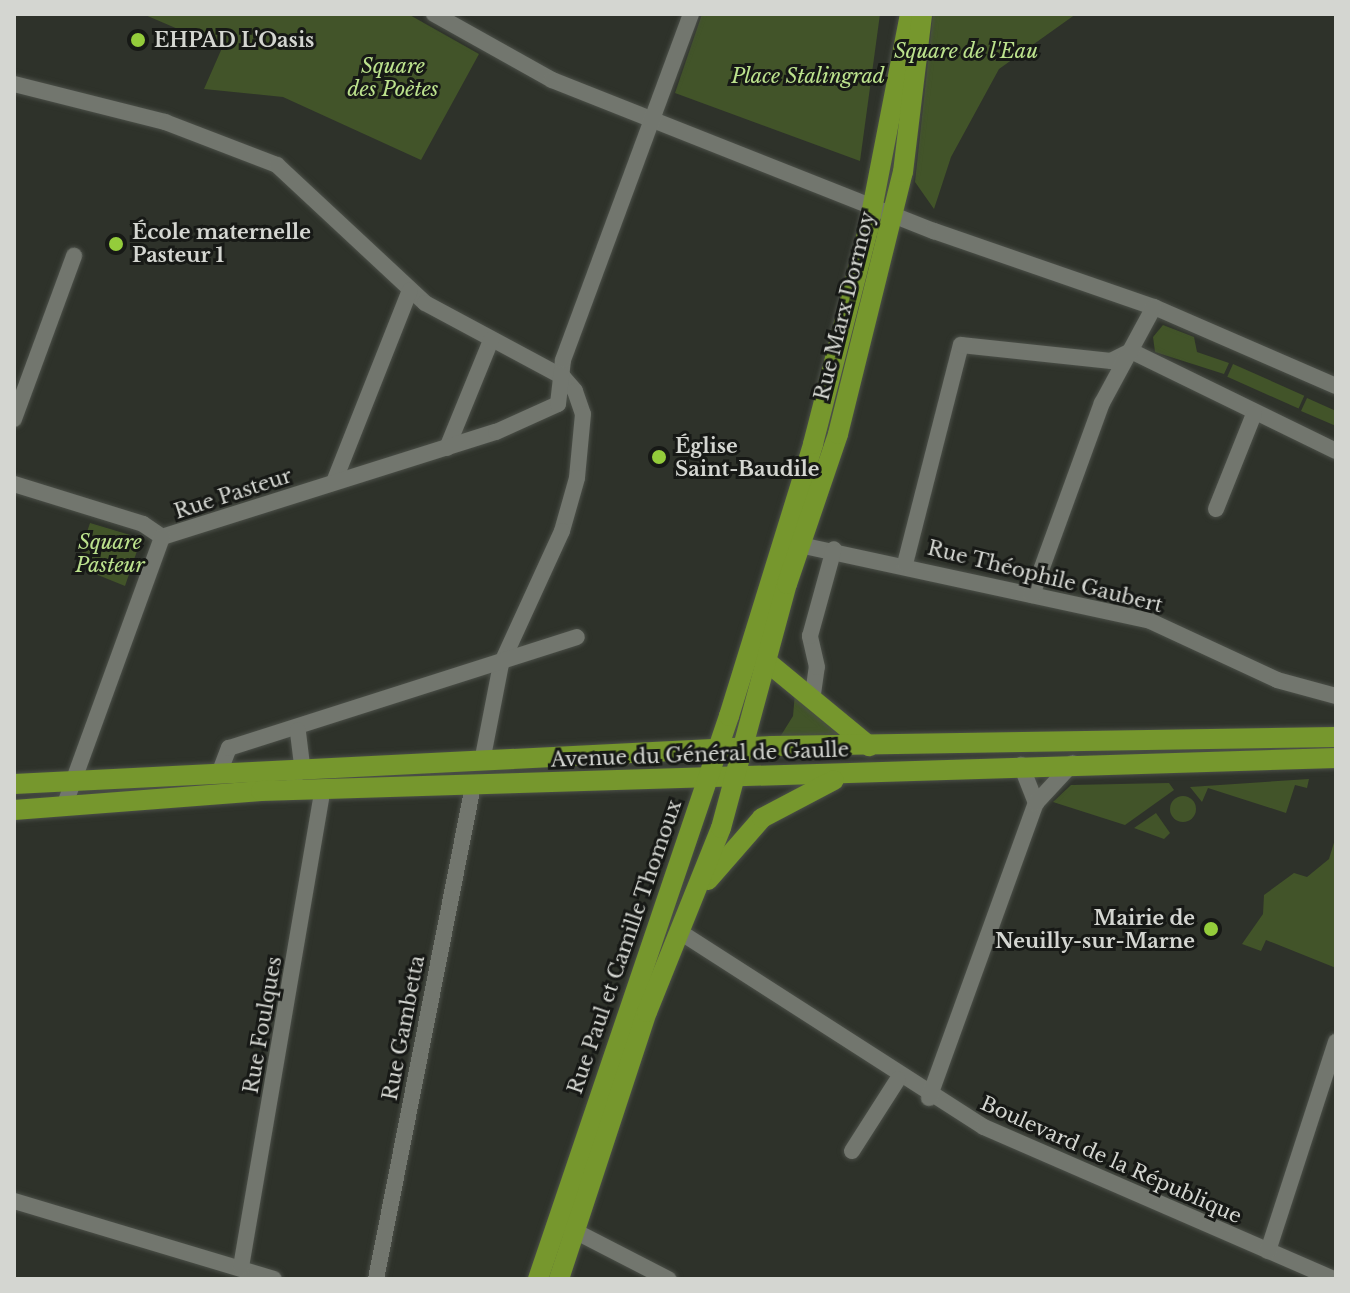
<!DOCTYPE html>
<html>
<head>
<meta charset="utf-8">
<style>
  body { margin:0 }
  #map { position:relative; width:1350px; height:1293px; overflow:hidden; background:#2e322a; font-family:"Libre Baskerville",serif }
  div>[style] { position:absolute }
  .green>* { inset:0; background:#425429; transform-origin:0 0 }
  .round { border-radius:50% }
  .roads { filter:drop-shadow(0 0 2px #4b4f48) drop-shadow(0 0 2px #4b4f48) }
  .minor>* { height:16px; margin:-8px; padding:0 8px; transform-origin:8px; border-radius:8px; background:#72766e }
  .major>* { height:20px; margin:-10px; padding:0 10px; transform-origin:10px; border-radius:10px; background:#76972d }
  .dots>* { width:22px; height:22px; translate:-50% -50%; box-sizing:border-box; border:4px solid #171916; border-radius:50% }
  span { translate:-50% -50%; white-space:nowrap; text-align:center; line-height:1.15; -webkit-text-stroke:6px #171916; paint-order:stroke }
  .poi-label { font-size:20px; color:#d4d6d1; font-weight:700 }
  .left { translate:0 -50%; text-align:left }
  .right { translate:-100% -50%; text-align:right }
  .park-label { font-size:20px; color:#bce28d; font-style:italic }
  .street-label { font-size:20px; color:#d4d6d1 }
  .frame { position:absolute; inset:0; border:16px solid #d4d6d1; pointer-events:none }
</style>
</head>
<body>
<div id="map">
  <div class="green">
    <i style="clip-path:polygon(143px 14px,408px 14px,479px 54px,421px 160px,283px 97px,204px 89px,222px 48px)"></i>
    <i style="clip-path:polygon(702px 14px,880px 14px,860px 161px,675px 93px)"></i>
    <i style="clip-path:polygon(933px 14px,1076px 14px,999px 69px,951px 157px,934px 209px,915px 182px)"></i>
    <i style="clip-path:polygon(1163px 325px,1194px 337px,1197px 352px,1229px 363px,1224px 374px,1155px 352px,1153px 337px)"></i>
    <i style="left:1233px;top:364px;width:78px;height:14px;rotate:24deg"></i>
    <i style="clip-path:polygon(1307px 398px,1336px 411px,1336px 426px,1301px 411px)"></i>
    <i style="clip-path:polygon(90px 523px,130px 535px,138px 548px,125px 586px,93px 573px,81px 550px)"></i>
    <i style="clip-path:polygon(795px 693px,841px 735px,840px 736px,780px 737px,793px 716px)"></i>
    <i style="clip-path:polygon(1309px 779px,1307px 788px,1295px 785px,1286px 813px,1208px 788px,1202px 802px,1190px 787px)"></i>
    <i style="clip-path:polygon(1169px 783px,1174px 790px,1125px 825px,1053px 802px,1071px 785px)"></i>
    <i class="round" style="left:1170px;top:796px;width:26px;height:26px"></i>
    <i style="clip-path:polygon(1156px 813px,1170px 833px,1164px 839px,1134px 828px)"></i>
    <i style="clip-path:polygon(1336px 836px,1336px 968px,1266px 940px,1261px 951px,1242px 944px,1263px 914px,1264px 895px,1294px 873px,1307px 877px,1329px 859px)"></i>
  </div>
  <div class="roads">
    <div class="minor">
      <i style="left:434px;top:14px;width:135px;rotate:29.2deg"></i>
      <i style="left:552px;top:80px;width:411px;rotate:21.6deg"></i>
      <i style="left:934px;top:231px;width:233px;rotate:19.1deg"></i>
      <i style="left:1154px;top:307px;width:198px;rotate:23.5deg"></i>
      <i style="left:14px;top:84px;width:156px;rotate:14.1deg"></i>
      <i style="left:165px;top:122px;width:120px;rotate:21deg"></i>
      <i style="left:277px;top:165px;width:202px;rotate:43deg"></i>
      <i style="left:425px;top:303px;width:157px;rotate:28.2deg"></i>
      <i style="left:563px;top:377px;width:18px;rotate:49deg"></i>
      <i style="left:575px;top:391px;width:24px;rotate:71deg"></i>
      <i style="left:583px;top:414px;width:64px;rotate:95.4deg"></i>
      <i style="left:577px;top:478px;width:55px;rotate:105.8deg"></i>
      <i style="left:562px;top:531px;width:146px;rotate:114.6deg"></i>
      <i style="left:501px;top:664px;width:95px;rotate:101deg"></i>
      <i style="left:1131px;top:351px;width:228px;rotate:26deg"></i>
      <i style="left:14px;top:419px;width:174px;rotate:-69.8deg"></i>
      <i style="left:447px;top:448px;width:117px;rotate:-67.8deg"></i>
      <i style="left:334px;top:482px;width:206px;rotate:-68.4deg"></i>
      <i style="left:14px;top:484px;width:135px;rotate:17.2deg"></i>
      <i style="left:143px;top:524px;width:23px;rotate:34deg"></i>
      <i style="left:1216px;top:509px;width:102px;rotate:-68.2deg"></i>
      <i style="left:162px;top:537px;width:350px;rotate:-17.5deg"></i>
      <i style="left:496px;top:432px;width:68px;rotate:-24.3deg"></i>
      <i style="left:558px;top:404px;width:44px;rotate:-83.5deg"></i>
      <i style="left:563px;top:360px;width:369px;rotate:-69.7deg"></i>
      <i style="left:791px;top:543px;width:365px;rotate:12.2deg"></i>
      <i style="left:1148px;top:620px;width:142px;rotate:24.9deg"></i>
      <i style="left:1277px;top:680px;width:61px;rotate:15.2deg"></i>
      <i style="left:905px;top:564px;width:226px;rotate:-75.7deg"></i>
      <i style="left:961px;top:345px;width:151px;rotate:6.1deg"></i>
      <i style="left:1111px;top:361px;width:22px;rotate:-27deg"></i>
      <i style="left:1032px;top:595px;width:204px;rotate:-70deg"></i>
      <i style="left:1102px;top:403px;width:109px;rotate:-61.6deg"></i>
      <i style="left:812px;top:701px;width:34px;rotate:-82deg"></i>
      <i style="left:817px;top:667px;width:32px;rotate:-103deg"></i>
      <i style="left:810px;top:636px;width:90px;rotate:-74.6deg"></i>
      <i style="left:1021px;top:765px;width:41px;rotate:68.5deg"></i>
      <i style="left:220px;top:771px;width:25px;rotate:-69deg"></i>
      <i style="left:229px;top:748px;width:365px;rotate:-17.7deg"></i>
      <i style="left:294px;top:778px;width:15px;rotate:-58deg"></i>
      <i style="left:302px;top:765px;width:35px;rotate:-97deg"></i>
      <i style="left:65px;top:804px;width:284px;rotate:-70deg"></i>
      <i style="left:680px;top:932px;width:361px;rotate:32.7deg"></i>
      <i style="left:984px;top:1127px;width:381px;rotate:23.5deg"></i>
      <i style="left:929px;top:1098px;width:314px;rotate:-70.1deg"></i>
      <i style="left:1036px;top:803px;width:54px;rotate:-47.2deg"></i>
      <i style="left:852px;top:1151px;width:85px;rotate:-57.4deg"></i>
      <i style="left:14px;top:1201px;width:271px;rotate:16.7deg"></i>
      <i style="left:567px;top:1227px;width:114px;rotate:27.2deg"></i>
      <i style="left:1268px;top:1251px;width:220px;rotate:-72deg"></i>
      <i style="left:241px;top:1267px;width:485px;rotate:-80.3deg"></i>
      <i style="left:376px;top:1279px;width:502px;rotate:-78.87deg"></i>
    </div>
    <div class="major">
      <i style="left:766px;top:661px;width:134px;rotate:39.5deg"></i>
      <i style="left:14px;top:784px;width:759px;rotate:-2.87deg"></i>
      <i style="left:772px;top:746px;width:564px;rotate:-0.91deg"></i>
      <i style="left:14px;top:810px;width:248px;rotate:-4.4deg"></i>
      <i style="left:261px;top:791px;width:1076px;rotate:-1.76deg"></i>
      <i style="left:708px;top:880px;width:82px;rotate:-48.9deg"></i>
      <i style="left:762px;top:818px;width:81px;rotate:-27.8deg"></i>
      <i style="left:538px;top:1279px;width:595px;rotate:-71.26deg"></i>
      <i style="left:729px;top:716px;width:285px;rotate:-72.8deg"></i>
      <i style="left:813px;top:444px;width:221px;rotate:-75.6deg"></i>
      <i style="left:868px;top:230px;width:220px;rotate:-79deg"></i>
      <i style="left:559px;top:1279px;width:281px;rotate:-71.8deg"></i>
      <i style="left:647px;top:1012px;width:198px;rotate:-68.1deg"></i>
      <i style="left:721px;top:828px;width:253px;rotate:-74.9deg"></i>
      <i style="left:787px;top:584px;width:158px;rotate:-71.2deg"></i>
      <i style="left:838px;top:434px;width:270px;rotate:-76.1deg"></i>
      <i style="left:903px;top:172px;width:159px;rotate:-83.1deg"></i>
    </div>
  </div>
  <div class="dots">
    <i style="left:138px;top:40px;background:#94cc3b"></i>
    <i style="left:116px;top:244px;background:#94cc3b"></i>
    <i style="left:659px;top:457px;background:#94cc3b"></i>
    <i style="left:1211px;top:929px;background:#94cc3b"></i>
  </div>
  <div class="poi-label">
    <span class="left" style="left:154px;top:40px">EHPAD L'Oasis</span>
    <span class="left" style="left:132px;top:244px">École maternelle<br>Pasteur 1</span>
    <span class="left" style="left:675px;top:458px">Église<br>Saint-Baudile</span>
    <span class="right" style="left:1195px;top:930px">Mairie de<br>Neuilly-sur-Marne</span>
  </div>
  <div class="park-label">
    <span style="left:966px;top:51px">Square de l'Eau</span>
    <span style="left:393px;top:78px">Square<br>des Poètes</span>
    <span style="left:808px;top:76px">Place Stalingrad</span>
    <span style="left:110px;top:554px">Square<br>Pasteur</span>
  </div>
  <div class="street-label">
    <span style="left:845px;top:306px;rotate:-76deg">Rue Marx Dormoy</span>
    <span style="left:233px;top:494px;rotate:-18deg">Rue Pasteur</span>
    <span style="left:1045px;top:577px;rotate:14deg">Rue Théophile Gaubert</span>
    <span style="left:700px;top:755px;rotate:-2deg">Avenue du Général de Gaulle</span>
    <span style="left:625px;top:947px;rotate:-71deg">Rue Paul et Camille Thomoux</span>
    <span style="left:263px;top:1025px;rotate:-80deg">Rue Foulques</span>
    <span style="left:404px;top:1028px;rotate:-79deg">Rue Gambetta</span>
    <span style="left:1111px;top:1160px;rotate:24deg">Boulevard de la République</span>
  </div>
  <div class="frame"></div>
</div>
</body>
</html>
